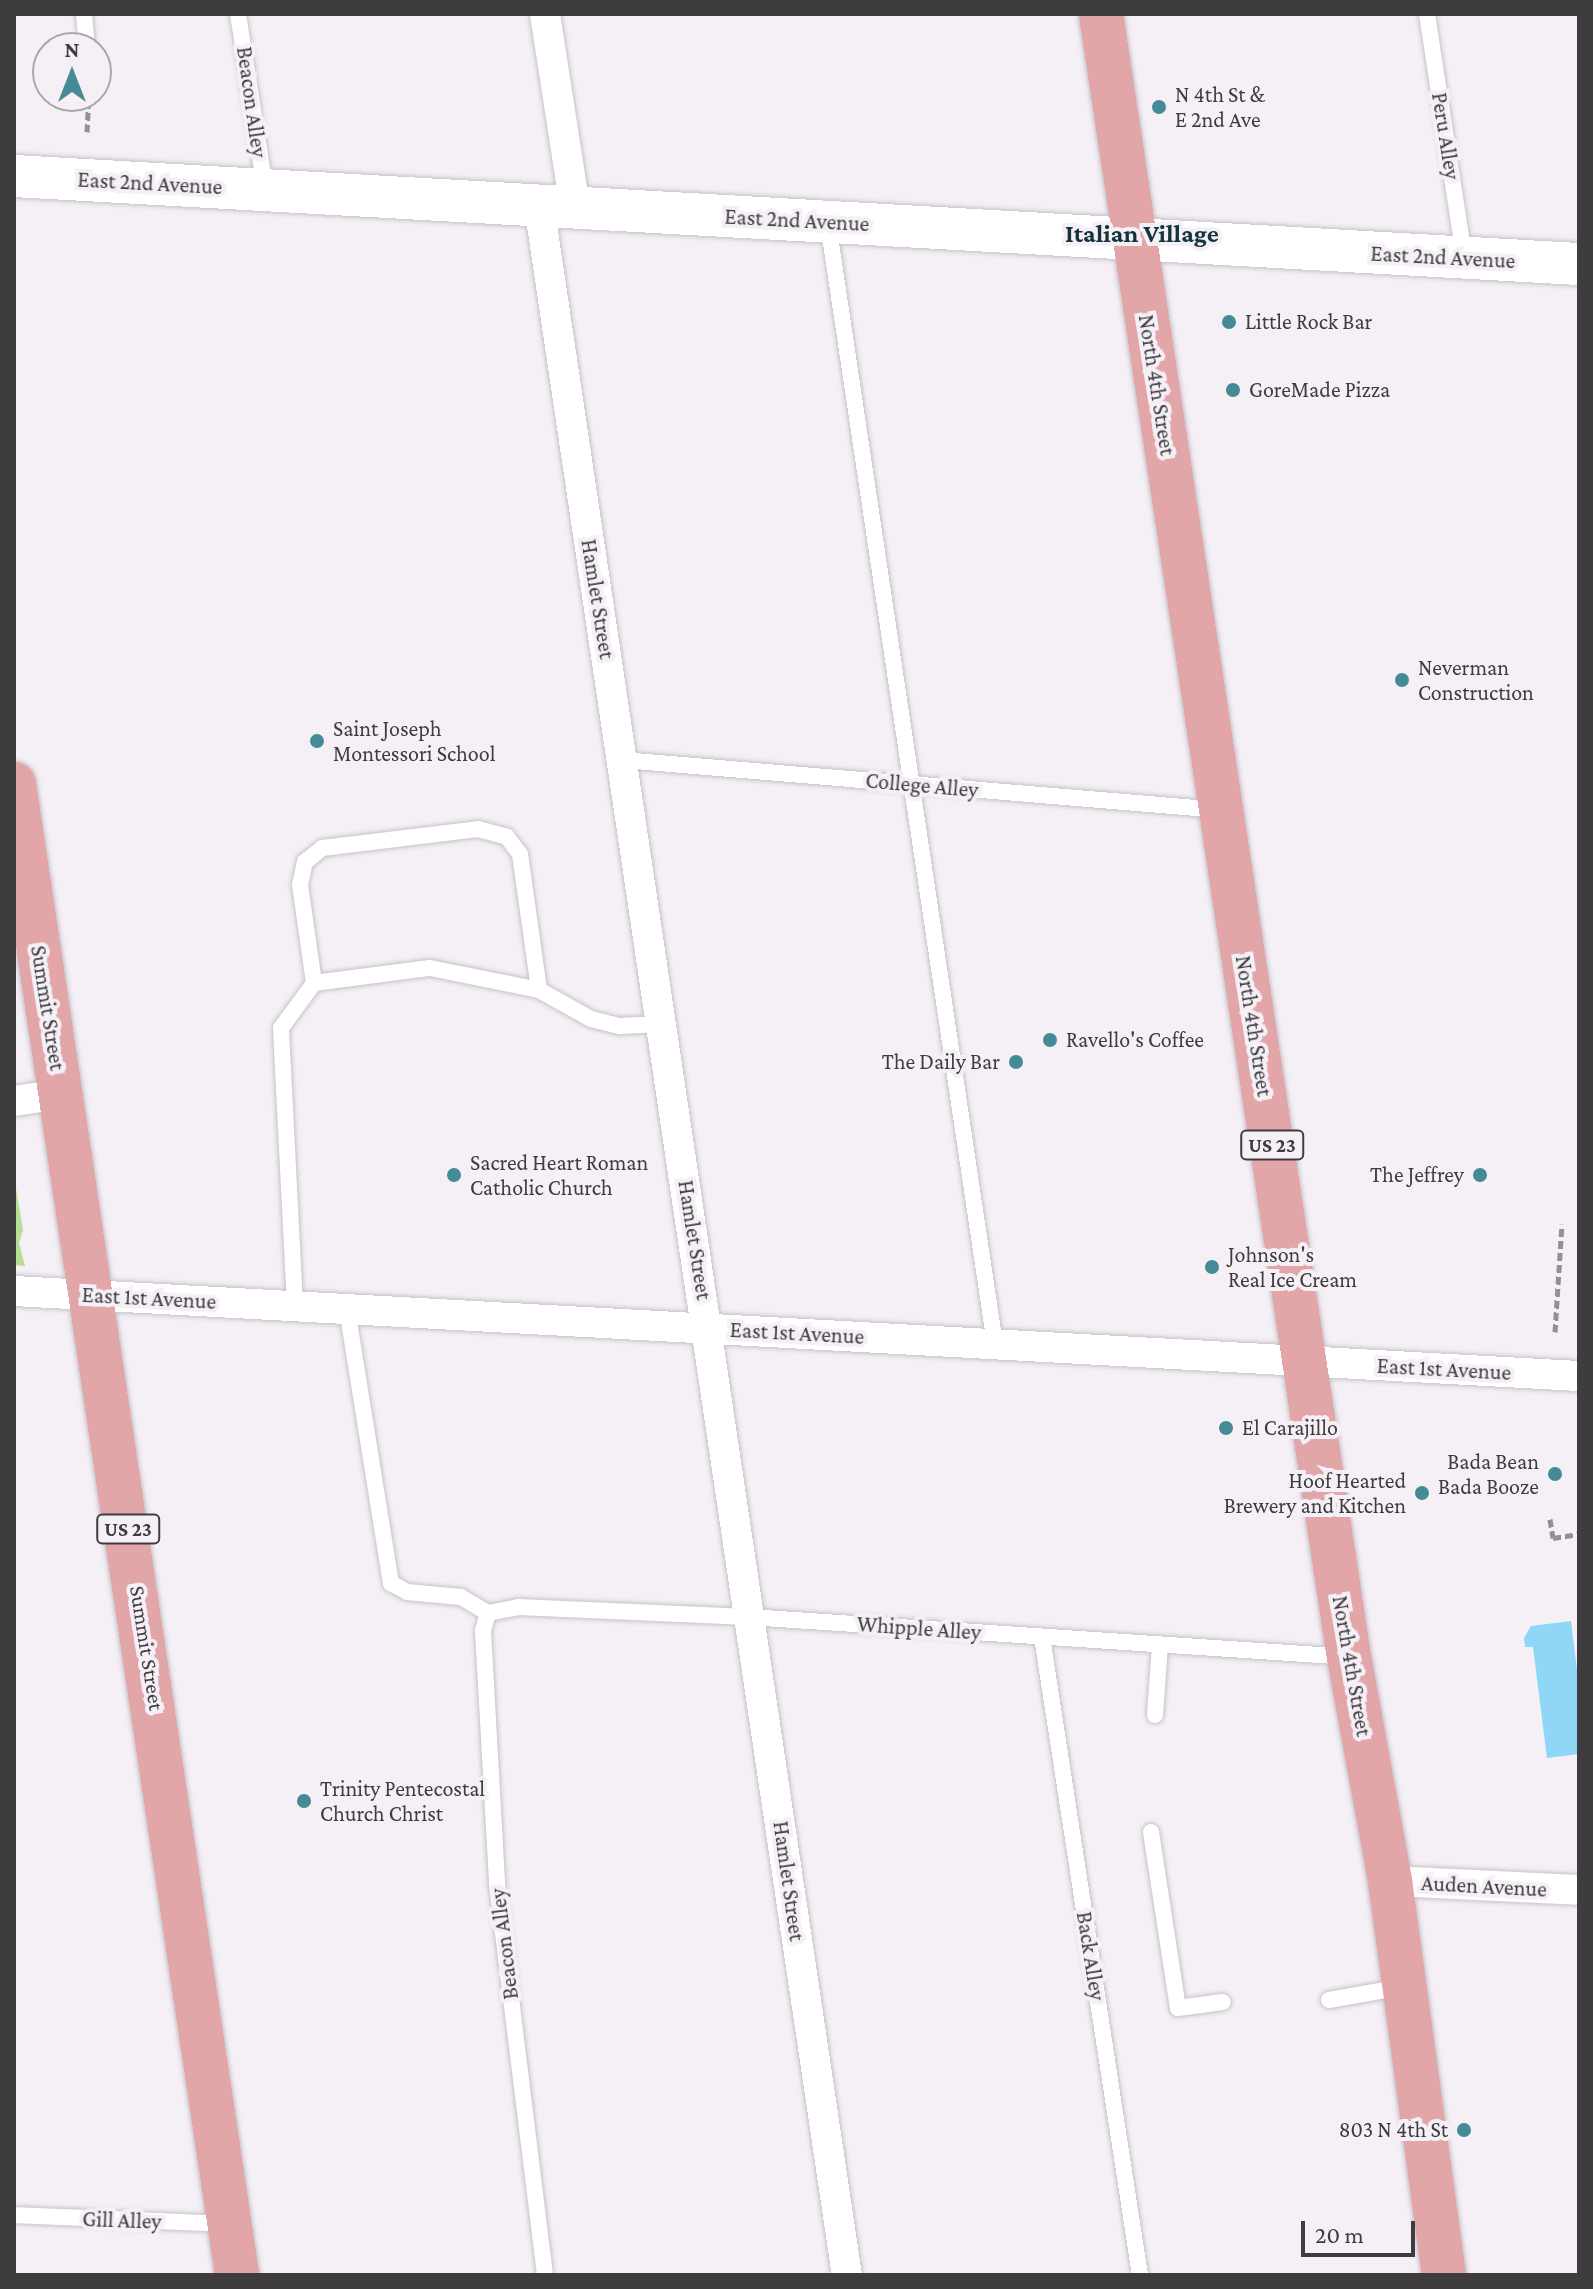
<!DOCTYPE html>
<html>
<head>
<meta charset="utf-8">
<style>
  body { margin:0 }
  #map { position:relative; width:1593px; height:2289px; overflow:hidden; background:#f5eff6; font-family:"Crimson Pro",serif }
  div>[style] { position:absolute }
  .green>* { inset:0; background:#b6de95 }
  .water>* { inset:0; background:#8fd6f7 }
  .path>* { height:5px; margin-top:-2.5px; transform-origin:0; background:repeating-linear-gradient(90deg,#939094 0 8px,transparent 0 12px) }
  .roads { filter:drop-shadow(0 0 2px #c8c2c9) drop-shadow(0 0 2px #c8c2c9) }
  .lane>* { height:16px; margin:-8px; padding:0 8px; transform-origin:8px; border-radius:8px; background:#fff }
  .street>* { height:30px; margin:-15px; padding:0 15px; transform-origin:15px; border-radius:15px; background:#fff }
  .secondary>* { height:42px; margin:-21px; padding:0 21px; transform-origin:21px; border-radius:21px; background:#fff }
  .primary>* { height:44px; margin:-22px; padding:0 22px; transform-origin:22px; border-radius:22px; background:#e2a6a9 }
  .dots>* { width:22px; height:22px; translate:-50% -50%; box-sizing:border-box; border:4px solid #f5eff6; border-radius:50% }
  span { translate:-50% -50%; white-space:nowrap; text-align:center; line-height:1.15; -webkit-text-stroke:8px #f5eff6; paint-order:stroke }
  .shield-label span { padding:2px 6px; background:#f5eff6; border:2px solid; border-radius:6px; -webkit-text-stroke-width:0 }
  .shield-label { font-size:20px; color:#3e3c3f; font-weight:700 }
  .poi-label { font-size:22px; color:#3e3c3f }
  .left { translate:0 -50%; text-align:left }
  .right { translate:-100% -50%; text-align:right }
  .street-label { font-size:22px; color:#3e3c3f }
  .quarter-label { font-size:26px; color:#13353a; font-weight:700 }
  .frame { position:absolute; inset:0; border:16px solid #3e3c3f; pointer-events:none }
  .north { position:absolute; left:32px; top:32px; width:80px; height:80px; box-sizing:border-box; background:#f5eff6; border:2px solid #aca7ad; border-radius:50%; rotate:0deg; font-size:22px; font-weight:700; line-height:32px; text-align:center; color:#3e3c3f }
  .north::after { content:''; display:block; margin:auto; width:28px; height:36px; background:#458b95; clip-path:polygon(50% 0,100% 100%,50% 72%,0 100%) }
  .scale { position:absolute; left:1301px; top:2221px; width:114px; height:36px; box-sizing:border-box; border:4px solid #3e3c3f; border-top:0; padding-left:10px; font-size:24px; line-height:28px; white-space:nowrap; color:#3e3c3f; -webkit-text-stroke:6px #f5eff6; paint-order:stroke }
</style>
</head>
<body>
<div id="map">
  <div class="green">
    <i style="clip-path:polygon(14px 1177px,23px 1230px,19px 1243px,25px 1266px,14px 1265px)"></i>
  </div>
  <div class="water">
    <i style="clip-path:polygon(1571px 1621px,1579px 1686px,1579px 1754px,1547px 1758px,1533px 1647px,1525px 1647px,1524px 1638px,1531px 1626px)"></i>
  </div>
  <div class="path">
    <i style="left:87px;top:132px;width:36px;rotate:-87deg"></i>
    <i style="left:1555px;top:1332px;width:108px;rotate:-86.3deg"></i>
    <i style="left:1550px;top:1519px;width:19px;rotate:81deg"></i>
    <i style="left:1553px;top:1538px;width:26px;rotate:-9deg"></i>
  </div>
  <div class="roads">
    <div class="lane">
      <i style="left:84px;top:14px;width:34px;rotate:85deg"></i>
      <i style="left:238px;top:14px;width:176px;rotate:81.2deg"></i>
      <i style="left:1427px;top:14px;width:245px;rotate:81.3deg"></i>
      <i style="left:828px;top:223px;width:1133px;rotate:81.53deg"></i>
      <i style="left:623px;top:760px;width:599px;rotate:4.79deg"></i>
      <i style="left:314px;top:983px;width:99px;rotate:-98.1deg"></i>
      <i style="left:300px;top:885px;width:24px;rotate:-78deg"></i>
      <i style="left:305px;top:862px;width:22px;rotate:-39deg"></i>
      <i style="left:322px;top:848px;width:157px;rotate:-6.9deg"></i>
      <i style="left:478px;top:829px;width:30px;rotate:15deg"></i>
      <i style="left:507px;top:837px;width:21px;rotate:53deg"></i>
      <i style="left:520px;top:854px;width:137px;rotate:82deg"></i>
      <i style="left:295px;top:1306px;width:278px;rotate:-92.9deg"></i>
      <i style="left:281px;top:1028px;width:56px;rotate:-53.7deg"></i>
      <i style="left:314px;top:983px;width:117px;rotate:-7.4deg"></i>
      <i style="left:430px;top:968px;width:111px;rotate:11.4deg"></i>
      <i style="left:539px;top:990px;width:60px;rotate:29.1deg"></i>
      <i style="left:591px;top:1019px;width:30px;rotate:14deg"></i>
      <i style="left:620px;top:1026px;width:42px;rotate:-2.7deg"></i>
      <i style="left:347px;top:1309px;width:278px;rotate:80.9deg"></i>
      <i style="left:391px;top:1583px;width:18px;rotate:29deg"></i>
      <i style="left:407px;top:1592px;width:54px;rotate:5.3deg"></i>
      <i style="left:461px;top:1597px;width:31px;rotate:31deg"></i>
      <i style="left:488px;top:1613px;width:31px;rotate:-11deg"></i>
      <i style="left:518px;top:1607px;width:231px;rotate:2.5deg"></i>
      <i style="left:749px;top:1617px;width:601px;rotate:3.81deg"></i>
      <i style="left:488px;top:1613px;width:19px;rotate:106deg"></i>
      <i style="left:483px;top:1631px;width:253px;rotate:86.8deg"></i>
      <i style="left:497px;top:1884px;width:394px;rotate:83deg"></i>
      <i style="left:1042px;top:1637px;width:645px;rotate:81.27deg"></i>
      <i style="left:1155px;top:1715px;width:70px;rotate:-85.9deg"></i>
      <i style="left:1151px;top:1832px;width:178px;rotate:81.3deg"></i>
      <i style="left:1178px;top:2008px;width:45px;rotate:-7.6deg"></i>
      <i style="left:1329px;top:2000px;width:75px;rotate:-10deg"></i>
      <i style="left:14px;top:2215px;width:214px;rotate:2.4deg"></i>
    </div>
    <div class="street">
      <i style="left:545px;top:14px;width:195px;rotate:81.2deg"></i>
      <i style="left:539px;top:205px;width:2093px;rotate:81.54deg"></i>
      <i style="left:14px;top:1101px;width:48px;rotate:-8.5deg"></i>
      <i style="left:14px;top:1291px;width:1567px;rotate:3.11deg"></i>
      <i style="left:1390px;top:1881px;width:189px;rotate:2.7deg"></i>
    </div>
    <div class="secondary">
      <i style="left:14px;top:176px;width:1567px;rotate:3.22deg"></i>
    </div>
    <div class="primary">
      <i style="left:1101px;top:14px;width:1662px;rotate:81.42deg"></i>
      <i style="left:1349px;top:1657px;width:228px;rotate:79.6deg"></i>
      <i style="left:1390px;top:1881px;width:398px;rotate:82.2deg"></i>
      <i style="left:14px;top:784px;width:1508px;rotate:81.49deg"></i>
    </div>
  </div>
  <div class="dots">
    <i style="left:1159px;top:107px;background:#458b95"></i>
    <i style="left:1229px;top:322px;background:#458b95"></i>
    <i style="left:1233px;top:390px;background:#458b95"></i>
    <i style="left:1402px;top:680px;background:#458b95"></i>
    <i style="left:317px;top:741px;background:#458b95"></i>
    <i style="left:1050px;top:1040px;background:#458b95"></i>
    <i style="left:1016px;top:1062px;background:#458b95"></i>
    <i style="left:454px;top:1175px;background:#458b95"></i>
    <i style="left:1480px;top:1175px;background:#458b95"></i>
    <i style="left:1212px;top:1267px;background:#458b95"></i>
    <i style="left:1226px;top:1428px;background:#458b95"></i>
    <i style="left:1555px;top:1474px;background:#458b95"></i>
    <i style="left:1422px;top:1493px;background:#458b95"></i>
    <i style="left:304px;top:1801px;background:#458b95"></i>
    <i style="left:1464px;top:2130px;background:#458b95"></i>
  </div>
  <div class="shield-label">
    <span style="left:1272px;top:1145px">US 23</span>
    <span style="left:128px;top:1529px">US 23</span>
  </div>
  <div class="poi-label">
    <span class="left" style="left:1175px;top:107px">N 4th St &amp;<br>E 2nd Ave</span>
    <span class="left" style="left:1245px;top:322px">Little Rock Bar</span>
    <span class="left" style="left:1249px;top:390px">GoreMade Pizza</span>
    <span class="left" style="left:1418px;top:680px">Neverman<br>Construction</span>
    <span class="left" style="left:333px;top:741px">Saint Joseph<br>Montessori School</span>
    <span class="left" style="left:1066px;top:1040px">Ravello's Coffee</span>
    <span class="right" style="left:1000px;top:1062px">The Daily Bar</span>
    <span class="left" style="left:470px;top:1175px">Sacred Heart Roman<br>Catholic Church</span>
    <span class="right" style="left:1464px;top:1175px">The Jeffrey</span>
    <span class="left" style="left:1228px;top:1267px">Johnson's<br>Real Ice Cream</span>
    <span class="left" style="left:1242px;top:1428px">El Carajillo</span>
    <span class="right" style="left:1539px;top:1474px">Bada Bean<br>Bada Booze</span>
    <span class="right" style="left:1406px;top:1493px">Hoof Hearted<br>Brewery and Kitchen</span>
    <span class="left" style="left:320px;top:1801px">Trinity Pentecostal<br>Church Christ</span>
    <span class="right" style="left:1448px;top:2130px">803 N 4th St</span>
  </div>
  <div class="street-label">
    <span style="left:252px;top:102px;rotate:82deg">Beacon Alley</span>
    <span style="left:1446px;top:136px;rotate:81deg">Peru Alley</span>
    <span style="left:150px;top:183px;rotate:3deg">East 2nd Avenue</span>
    <span style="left:797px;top:220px;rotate:3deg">East 2nd Avenue</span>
    <span style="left:1443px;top:257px;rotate:3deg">East 2nd Avenue</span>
    <span style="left:1157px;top:385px;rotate:81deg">North 4th Street</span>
    <span style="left:598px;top:599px;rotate:81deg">Hamlet Street</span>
    <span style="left:922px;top:785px;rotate:5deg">College Alley</span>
    <span style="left:48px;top:1008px;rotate:81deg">Summit Street</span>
    <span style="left:1254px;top:1026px;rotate:81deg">North 4th Street</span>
    <span style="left:695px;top:1240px;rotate:81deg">Hamlet Street</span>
    <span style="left:149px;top:1298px;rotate:3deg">East 1st Avenue</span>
    <span style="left:797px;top:1333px;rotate:3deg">East 1st Avenue</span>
    <span style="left:1444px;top:1369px;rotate:3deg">East 1st Avenue</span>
    <span style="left:919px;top:1628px;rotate:4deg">Whipple Alley</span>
    <span style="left:147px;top:1648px;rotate:81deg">Summit Street</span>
    <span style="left:1352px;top:1666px;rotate:80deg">North 4th Street</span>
    <span style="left:789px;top:1881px;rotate:82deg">Hamlet Street</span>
    <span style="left:1484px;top:1886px;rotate:3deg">Auden Avenue</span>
    <span style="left:504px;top:1944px;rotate:-97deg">Beacon Alley</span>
    <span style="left:1091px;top:1956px;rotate:81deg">Back Alley</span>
    <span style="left:122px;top:2220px;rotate:2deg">Gill Alley</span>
  </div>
  <div class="quarter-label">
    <span style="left:1142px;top:234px">Italian Village</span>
  </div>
  <div class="frame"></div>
  <div class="north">N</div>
  <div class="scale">20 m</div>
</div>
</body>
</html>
